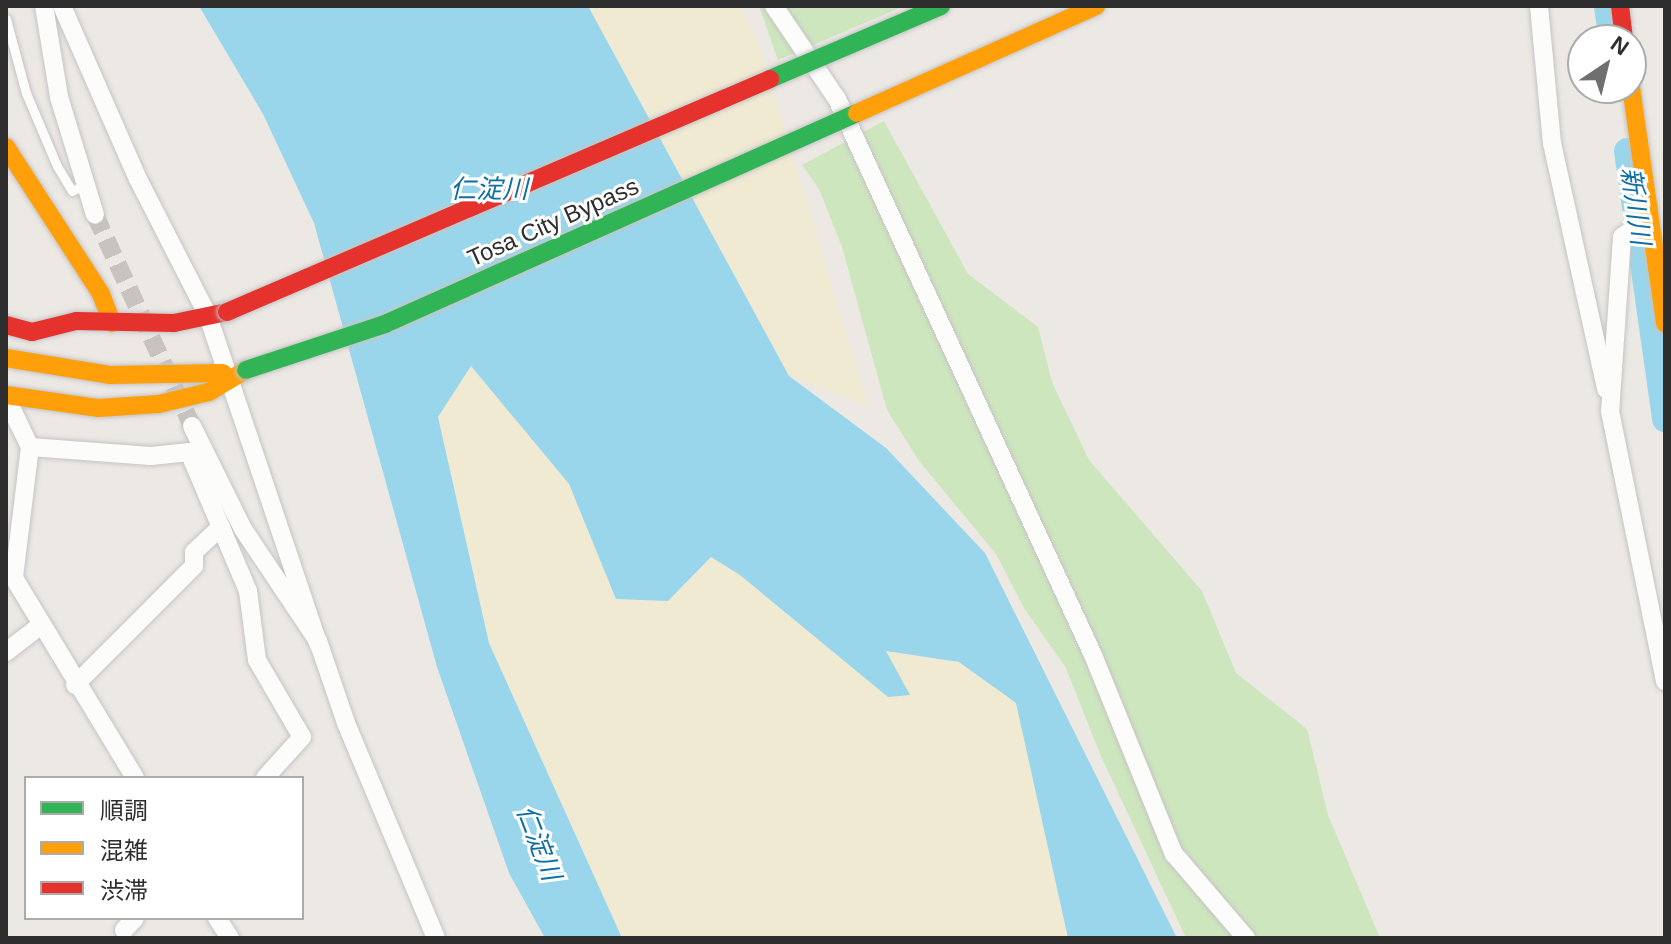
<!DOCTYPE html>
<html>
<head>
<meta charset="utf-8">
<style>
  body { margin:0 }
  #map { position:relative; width:1671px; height:944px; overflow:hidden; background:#ece8e4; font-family:Arial,"Noto Sans JP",sans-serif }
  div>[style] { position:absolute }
  .green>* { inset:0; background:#cee6be }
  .sand>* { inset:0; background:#f0ead3 }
  .water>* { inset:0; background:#99d6ec }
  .river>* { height:26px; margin:-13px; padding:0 13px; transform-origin:13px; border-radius:13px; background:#99d6ec }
  .street-tunnel>* { height:18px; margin-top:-9px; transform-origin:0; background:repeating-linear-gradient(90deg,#c6c3c0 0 18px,transparent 0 27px) }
  .roads { filter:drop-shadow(0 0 2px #c5c4c5) drop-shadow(0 0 2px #c5c4c5) }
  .lane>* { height:9px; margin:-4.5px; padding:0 4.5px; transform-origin:4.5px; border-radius:4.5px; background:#fcfcfb }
  .street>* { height:18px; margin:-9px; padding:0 9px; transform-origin:9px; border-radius:9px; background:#fcfcfb }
  .slow>* { height:18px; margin:-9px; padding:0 9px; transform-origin:9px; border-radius:9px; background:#ff9f0a }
  .jam>* { height:18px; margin:-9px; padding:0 9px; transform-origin:9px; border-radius:9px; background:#e5322d }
  .bridges { filter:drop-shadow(0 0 2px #c6c5c4) drop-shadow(0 0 2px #c6c5c4) }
  .fast-bridge>* { height:18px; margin:-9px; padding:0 9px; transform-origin:9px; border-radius:9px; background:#30b455 }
  .slow-bridge>* { height:18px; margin:-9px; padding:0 9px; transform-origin:9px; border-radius:9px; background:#ff9f0a }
  .jam-bridge>* { height:18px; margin:-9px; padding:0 9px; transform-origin:9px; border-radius:9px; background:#e5322d }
  span { translate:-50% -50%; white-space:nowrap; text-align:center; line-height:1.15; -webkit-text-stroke:6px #fff; paint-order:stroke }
  .street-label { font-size:24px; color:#2e2e2e }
  .water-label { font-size:26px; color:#0d6fa3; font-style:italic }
  .frame { position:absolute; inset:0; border:8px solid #2e2e2e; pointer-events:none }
  .legend { position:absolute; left:24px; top:776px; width:280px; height:144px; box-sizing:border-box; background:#fff; border:2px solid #ababab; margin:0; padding:10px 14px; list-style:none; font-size:24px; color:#2e2e2e }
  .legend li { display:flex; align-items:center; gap:16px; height:40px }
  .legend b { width:40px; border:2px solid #ababab }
  .north { position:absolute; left:1567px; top:24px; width:80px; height:80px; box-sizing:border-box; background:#fff; border:2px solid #ababab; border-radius:50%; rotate:35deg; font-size:22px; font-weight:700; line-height:32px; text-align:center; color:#2e2e2e }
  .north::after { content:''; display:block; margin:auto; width:28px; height:36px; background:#706f6e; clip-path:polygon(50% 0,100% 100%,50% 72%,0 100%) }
</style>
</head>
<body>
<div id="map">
  <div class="green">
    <i style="clip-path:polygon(759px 6px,904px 6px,778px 60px)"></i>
    <i style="clip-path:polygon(884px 121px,968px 274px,1038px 327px,1052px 382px,1089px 460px,1202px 591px,1236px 673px,1307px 729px,1328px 815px,1380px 938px,1186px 938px,1100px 754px,1066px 668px,1024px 608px,996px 554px,919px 461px,887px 410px,842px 247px,819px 189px,802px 165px)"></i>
  </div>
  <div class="sand">
    <i style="clip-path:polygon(588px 6px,740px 6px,761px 49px,868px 406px,789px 376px)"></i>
    <i style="clip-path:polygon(471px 366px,569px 484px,616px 599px,668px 601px,711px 557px,885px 651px,958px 662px,1016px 702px,1068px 938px,622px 938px,489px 643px,438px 417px)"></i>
  </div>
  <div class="water">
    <i style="clip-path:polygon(199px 6px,588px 6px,789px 376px,886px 448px,985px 553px,1177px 938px,1068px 938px,1016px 703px,959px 662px,886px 651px,910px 695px,888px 697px,740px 575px,711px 557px,668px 601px,616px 599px,569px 484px,471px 366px,438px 417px,489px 643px,622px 938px,545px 938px,509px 873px,437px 667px,314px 223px,263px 114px)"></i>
  </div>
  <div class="river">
    <i style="left:1607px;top:6px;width:34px;rotate:82deg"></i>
    <i style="left:1627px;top:151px;width:271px;rotate:81.9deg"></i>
  </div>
  <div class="street-tunnel">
    <i style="left:95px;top:215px;width:232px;rotate:65.3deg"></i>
  </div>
  <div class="roads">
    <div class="lane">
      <i style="left:6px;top:19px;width:77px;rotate:74.9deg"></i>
      <i style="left:26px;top:93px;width:79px;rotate:67deg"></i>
      <i style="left:57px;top:166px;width:29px;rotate:59deg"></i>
      <i style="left:72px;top:191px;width:15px;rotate:-28deg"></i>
    </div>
    <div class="street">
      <i style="left:44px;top:6px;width:92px;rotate:80.6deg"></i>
      <i style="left:59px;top:97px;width:123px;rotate:73deg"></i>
      <i style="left:62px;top:6px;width:189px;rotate:66.3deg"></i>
      <i style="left:138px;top:179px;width:154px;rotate:62.9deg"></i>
      <i style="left:208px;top:316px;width:347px;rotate:71.4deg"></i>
      <i style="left:774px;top:6px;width:112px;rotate:55.9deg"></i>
      <i style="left:837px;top:99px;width:612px;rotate:65.28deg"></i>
      <i style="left:1093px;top:655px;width:215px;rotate:67.9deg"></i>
      <i style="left:1174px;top:854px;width:111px;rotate:49.4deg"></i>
      <i style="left:1539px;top:6px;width:138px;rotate:84.6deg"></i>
      <i style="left:1552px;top:143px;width:252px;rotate:77.6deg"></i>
      <i style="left:1649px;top:218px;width:33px;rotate:145deg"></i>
      <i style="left:1622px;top:237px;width:174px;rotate:93.9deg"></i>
      <i style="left:1610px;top:411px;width:276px;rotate:78.5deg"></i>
      <i style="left:6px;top:397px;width:55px;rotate:64.4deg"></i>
      <i style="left:30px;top:447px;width:132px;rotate:97deg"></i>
      <i style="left:14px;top:578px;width:234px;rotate:58.8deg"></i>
      <i style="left:192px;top:426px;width:115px;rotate:63.7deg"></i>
      <i style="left:243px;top:529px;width:135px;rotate:56.2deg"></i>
      <i style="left:318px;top:641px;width:87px;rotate:71.1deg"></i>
      <i style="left:346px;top:723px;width:233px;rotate:67.3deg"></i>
      <i style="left:30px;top:447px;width:121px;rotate:4.3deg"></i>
      <i style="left:151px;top:456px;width:49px;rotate:-5.8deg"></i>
      <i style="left:189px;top:452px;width:151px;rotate:67deg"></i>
      <i style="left:248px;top:591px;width:70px;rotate:82.6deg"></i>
      <i style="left:257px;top:660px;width:89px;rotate:59.7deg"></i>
      <i style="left:302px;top:737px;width:55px;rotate:132.1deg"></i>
      <i style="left:6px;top:652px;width:44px;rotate:-37.6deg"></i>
      <i style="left:75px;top:685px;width:168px;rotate:-45deg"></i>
      <i style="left:194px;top:566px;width:14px;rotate:-90deg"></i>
      <i style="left:194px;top:552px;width:37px;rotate:-43deg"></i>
      <i style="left:217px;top:918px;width:24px;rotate:57deg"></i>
      <i style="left:124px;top:930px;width:16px;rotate:-47deg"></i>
    </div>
    <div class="slow">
      <i style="left:1631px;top:87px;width:239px;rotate:81.8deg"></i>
      <i style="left:6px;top:147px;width:175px;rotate:57.1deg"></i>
      <i style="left:101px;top:294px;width:31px;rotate:69deg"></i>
      <i style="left:6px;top:358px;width:105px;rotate:9.3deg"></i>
      <i style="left:110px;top:375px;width:113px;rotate:-1deg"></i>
      <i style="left:6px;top:395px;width:94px;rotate:8deg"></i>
      <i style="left:99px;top:408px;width:60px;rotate:-3.8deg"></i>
      <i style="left:159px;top:404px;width:51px;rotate:-13.5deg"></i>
      <i style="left:209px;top:392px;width:43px;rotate:-30.7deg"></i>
    </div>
    <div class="jam">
      <i style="left:1620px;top:6px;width:34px;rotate:83deg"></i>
      <i style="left:6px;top:325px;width:27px;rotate:15deg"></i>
      <i style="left:32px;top:332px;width:45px;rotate:-14deg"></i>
      <i style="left:76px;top:321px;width:98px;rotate:1.2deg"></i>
      <i style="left:174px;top:323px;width:54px;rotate:-11.7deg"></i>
    </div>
  </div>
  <div class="bridges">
    <div class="fast-bridge">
      <i style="left:770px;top:79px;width:186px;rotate:-23.1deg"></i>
      <i style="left:246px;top:370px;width:146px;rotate:-18.3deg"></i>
      <i style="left:385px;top:324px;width:517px;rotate:-24.09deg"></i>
    </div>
    <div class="slow-bridge">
      <i style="left:857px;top:113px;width:262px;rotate:-24.1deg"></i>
    </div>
    <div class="jam-bridge">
      <i style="left:227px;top:312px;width:591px;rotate:-23.22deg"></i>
    </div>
  </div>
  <div class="street-label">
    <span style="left:553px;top:222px;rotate:-24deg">Tosa City Bypass</span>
  </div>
  <div class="water-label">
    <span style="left:489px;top:190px">仁淀川</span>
    <span style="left:1635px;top:206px;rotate:82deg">新川川</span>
    <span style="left:538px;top:843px;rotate:69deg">仁淀川</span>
  </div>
  <div class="frame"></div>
  <ul class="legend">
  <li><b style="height:10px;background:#30b455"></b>順調</li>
  <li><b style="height:10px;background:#ff9f0a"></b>混雑</li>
  <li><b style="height:10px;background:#e5322d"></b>渋滞</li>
  </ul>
  <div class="north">N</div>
</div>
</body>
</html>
